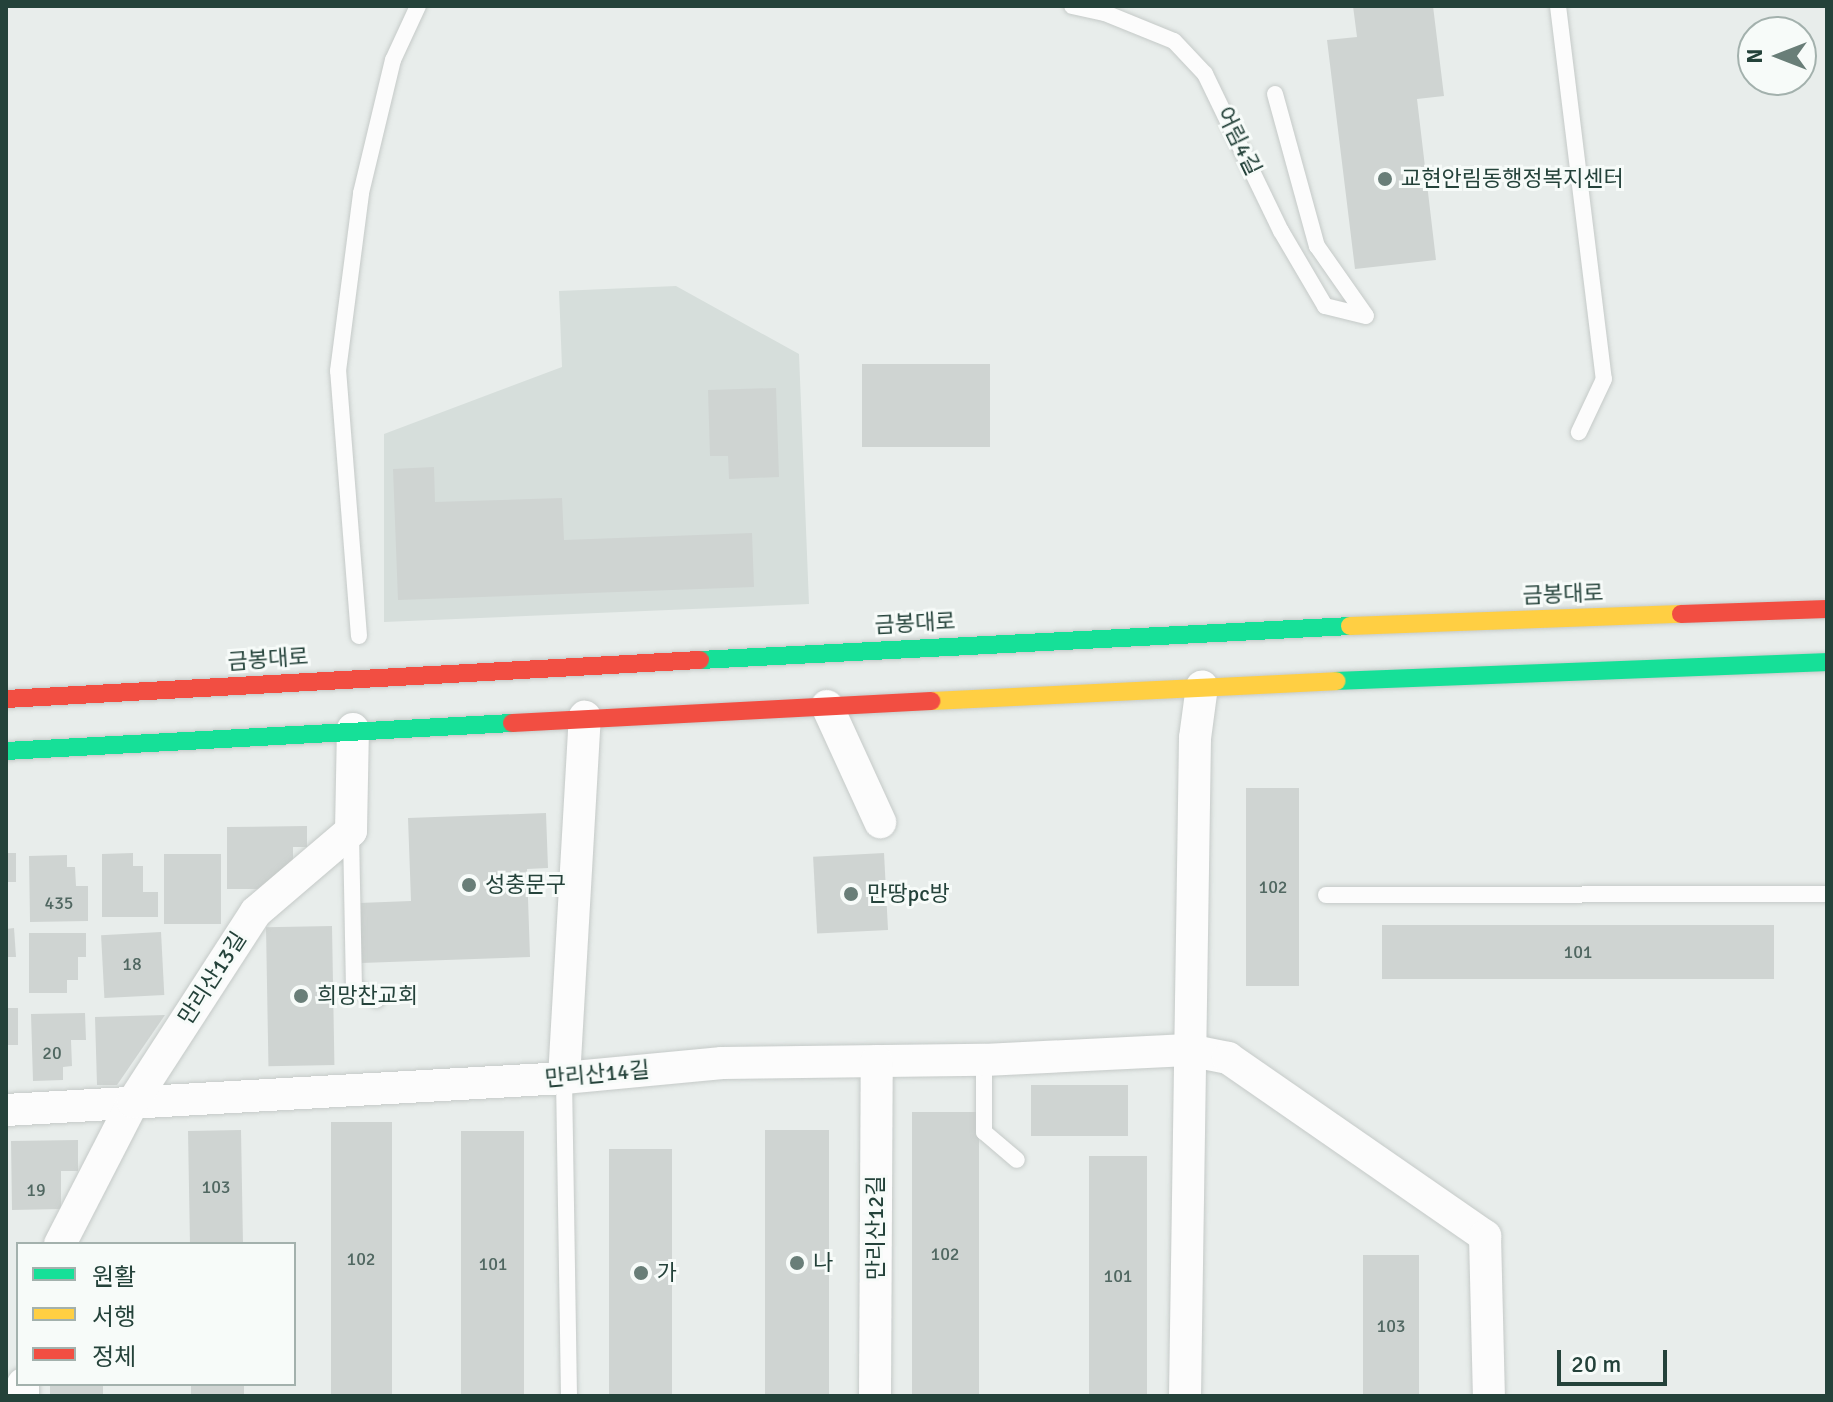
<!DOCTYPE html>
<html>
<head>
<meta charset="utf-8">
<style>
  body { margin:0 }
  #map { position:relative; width:1833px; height:1402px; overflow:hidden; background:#e8edeb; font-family:Signika,"Noto Sans KR",sans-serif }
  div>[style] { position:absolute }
  .built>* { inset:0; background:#d6dedb }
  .building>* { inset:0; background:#cfd4d2; transform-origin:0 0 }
  .roads { filter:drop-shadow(0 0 2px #c5cac8) drop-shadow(0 0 2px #c5cac8) }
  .lane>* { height:16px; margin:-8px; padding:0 8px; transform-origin:8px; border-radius:8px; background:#fcfcfc }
  .street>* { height:32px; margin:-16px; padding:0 16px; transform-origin:16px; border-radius:16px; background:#fcfcfc }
  .fast>* { height:18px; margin:-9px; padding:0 9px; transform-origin:9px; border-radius:9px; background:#16e098 }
  .slow>* { height:18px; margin:-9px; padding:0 9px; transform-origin:9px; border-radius:9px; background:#ffcf43 }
  .jam>* { height:18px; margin:-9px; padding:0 9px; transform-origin:9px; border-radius:9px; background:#f24e42 }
  .dots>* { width:22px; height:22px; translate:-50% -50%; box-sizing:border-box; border:4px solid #f7fbf9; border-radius:50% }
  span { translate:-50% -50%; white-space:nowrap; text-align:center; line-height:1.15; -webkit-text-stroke:6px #f7fbf9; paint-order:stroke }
  .number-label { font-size:18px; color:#506761 }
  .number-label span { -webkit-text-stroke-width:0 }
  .street-label { font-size:22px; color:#24423a }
  .poi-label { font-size:22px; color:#24423a }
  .left { translate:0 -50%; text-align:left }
  .frame { position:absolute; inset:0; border:8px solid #24423a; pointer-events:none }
  .legend { position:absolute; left:16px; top:1242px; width:280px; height:144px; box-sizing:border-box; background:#f7fbf9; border:2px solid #a3b1ad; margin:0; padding:10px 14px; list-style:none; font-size:24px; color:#24423a }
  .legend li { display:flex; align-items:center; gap:16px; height:40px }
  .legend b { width:40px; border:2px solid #a3b1ad }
  .north { position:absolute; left:1737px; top:16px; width:80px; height:80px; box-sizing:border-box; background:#f7fbf9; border:2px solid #a3b1ad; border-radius:50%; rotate:270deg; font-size:22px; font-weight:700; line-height:32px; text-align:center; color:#24423a }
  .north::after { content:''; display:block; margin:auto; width:28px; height:36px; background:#697e78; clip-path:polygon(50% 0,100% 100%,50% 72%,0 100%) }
  .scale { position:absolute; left:1557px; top:1350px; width:110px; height:36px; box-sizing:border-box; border:4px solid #24423a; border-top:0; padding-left:10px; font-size:24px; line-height:28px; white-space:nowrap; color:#24423a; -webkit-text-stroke:6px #f7fbf9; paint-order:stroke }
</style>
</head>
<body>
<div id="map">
  <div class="built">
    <i style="clip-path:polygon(676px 286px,799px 354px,809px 604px,384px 622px,384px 434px,562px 367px,559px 291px)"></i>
  </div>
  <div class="building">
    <i style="clip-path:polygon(1353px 6px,1433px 6px,1444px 96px,1417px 99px,1436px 260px,1355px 269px,1327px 40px,1357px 37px)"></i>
    <i style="left:990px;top:364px;width:83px;height:128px;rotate:90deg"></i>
    <i style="clip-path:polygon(776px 388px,779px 477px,729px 479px,728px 456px,710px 456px,708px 390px)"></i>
    <i style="clip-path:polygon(434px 467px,435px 502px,562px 498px,564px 540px,752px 533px,754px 587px,398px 600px,393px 469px)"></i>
    <i style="left:1246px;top:788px;width:53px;height:198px"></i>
    <i style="clip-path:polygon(546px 813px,548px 868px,527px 869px,530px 957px,361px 963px,359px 903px,411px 901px,408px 818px)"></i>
    <i style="clip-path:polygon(307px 826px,307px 847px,293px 847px,293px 862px,269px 889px,227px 889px,227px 827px)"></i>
    <i style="left:6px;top:853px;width:10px;height:29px"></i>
    <i style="clip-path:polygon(133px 853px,133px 866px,143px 866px,143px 892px,158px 892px,158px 917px,102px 917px,102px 854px)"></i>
    <i style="left:884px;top:853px;width:77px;height:71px;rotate:87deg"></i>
    <i style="left:164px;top:854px;width:57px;height:70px"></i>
    <i style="clip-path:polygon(67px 855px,67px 867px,75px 867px,76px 886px,88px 886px,88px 921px,30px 922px,29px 856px)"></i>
    <i style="left:1382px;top:925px;width:392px;height:54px"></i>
    <i style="left:332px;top:926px;width:139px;height:66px;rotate:89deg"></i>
    <i style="clip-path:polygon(14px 928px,16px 957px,6px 957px,6px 929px)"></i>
    <i style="left:161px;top:932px;width:63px;height:60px;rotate:87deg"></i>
    <i style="clip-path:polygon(29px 933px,86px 933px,86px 957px,78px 957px,78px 980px,67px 980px,67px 993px,29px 993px)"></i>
    <i style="left:6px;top:1008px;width:12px;height:37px"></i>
    <i style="clip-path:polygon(85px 1013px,86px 1040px,71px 1040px,72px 1066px,63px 1067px,63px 1080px,33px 1081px,31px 1014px)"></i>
    <i style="clip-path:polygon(165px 1015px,117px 1085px,97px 1085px,95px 1017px)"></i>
    <i style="left:1031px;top:1085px;width:97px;height:51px"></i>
    <i style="left:912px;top:1112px;width:67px;height:284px"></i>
    <i style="left:331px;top:1122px;width:61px;height:274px"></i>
    <i style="left:241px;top:1130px;width:114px;height:53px;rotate:89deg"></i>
    <i style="left:765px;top:1130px;width:64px;height:266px"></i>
    <i style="left:524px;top:1131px;width:265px;height:63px;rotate:90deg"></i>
    <i style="clip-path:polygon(78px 1140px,78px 1171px,61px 1171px,61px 1209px,12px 1210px,11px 1141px)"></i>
    <i style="left:609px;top:1149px;width:63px;height:247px"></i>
    <i style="left:1089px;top:1156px;width:58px;height:240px"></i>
    <i style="left:1363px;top:1255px;width:56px;height:141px"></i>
    <i style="left:50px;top:1384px;width:53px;height:12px"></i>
    <i style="left:191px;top:1384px;width:53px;height:12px"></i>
  </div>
  <div class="roads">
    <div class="lane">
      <i style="left:1072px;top:6px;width:34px;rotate:12deg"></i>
      <i style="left:1105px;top:13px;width:74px;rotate:22.1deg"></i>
      <i style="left:1174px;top:41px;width:45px;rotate:46.8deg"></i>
      <i style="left:1205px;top:74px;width:174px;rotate:64.2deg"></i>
      <i style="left:1281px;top:231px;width:87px;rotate:59.6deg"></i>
      <i style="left:1325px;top:306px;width:42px;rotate:13.7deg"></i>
      <i style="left:1558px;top:6px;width:376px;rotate:83deg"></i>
      <i style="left:1604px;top:379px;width:59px;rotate:115.3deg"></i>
      <i style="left:1275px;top:94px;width:158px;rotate:74.6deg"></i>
      <i style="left:1317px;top:246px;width:85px;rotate:55deg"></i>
      <i style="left:359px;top:636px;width:266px;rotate:-94.5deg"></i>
      <i style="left:338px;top:371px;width:179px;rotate:-82.6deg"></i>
      <i style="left:361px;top:193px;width:137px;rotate:-76.5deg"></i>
      <i style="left:393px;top:60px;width:60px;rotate:-65.2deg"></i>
      <i style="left:351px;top:833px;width:154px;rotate:88.9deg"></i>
      <i style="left:354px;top:987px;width:26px;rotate:29deg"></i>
      <i style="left:1326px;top:895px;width:501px;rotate:-0.11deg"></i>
      <i style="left:984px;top:1060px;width:72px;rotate:90deg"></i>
      <i style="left:984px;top:1132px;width:43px;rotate:40.3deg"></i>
      <i style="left:564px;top:1078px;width:318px;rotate:89.1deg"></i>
    </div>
    <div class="street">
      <i style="left:827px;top:706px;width:128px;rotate:65.4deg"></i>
      <i style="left:564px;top:1078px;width:362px;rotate:-86.7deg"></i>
      <i style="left:6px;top:1110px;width:559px;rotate:-3.28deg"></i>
      <i style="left:564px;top:1078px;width:159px;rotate:-5.4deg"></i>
      <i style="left:722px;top:1063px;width:262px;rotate:-0.7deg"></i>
      <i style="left:984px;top:1060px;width:204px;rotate:-2.8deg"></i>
      <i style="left:1188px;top:1050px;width:41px;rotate:11.3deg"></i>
      <i style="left:1228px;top:1058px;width:313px;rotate:34.7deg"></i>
      <i style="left:1485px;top:1236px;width:160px;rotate:88.6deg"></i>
      <i style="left:60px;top:1244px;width:160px;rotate:-62.8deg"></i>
      <i style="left:133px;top:1102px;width:226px;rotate:-57.1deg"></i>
      <i style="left:256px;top:912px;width:125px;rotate:-40.5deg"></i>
      <i style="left:351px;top:831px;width:102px;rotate:-88.9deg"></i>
      <i style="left:23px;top:1396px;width:12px;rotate:-90deg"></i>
      <i style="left:875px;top:1396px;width:335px;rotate:-89.7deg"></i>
      <i style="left:1185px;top:1396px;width:658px;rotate:-89.13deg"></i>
      <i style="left:1195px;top:738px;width:52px;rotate:-82.3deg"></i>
    </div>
    <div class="fast">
      <i style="left:700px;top:660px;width:651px;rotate:-2.99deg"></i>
      <i style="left:1337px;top:681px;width:490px;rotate:-2.2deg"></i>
      <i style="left:6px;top:751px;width:507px;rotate:-3.17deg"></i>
    </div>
    <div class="slow">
      <i style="left:1350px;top:626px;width:331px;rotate:-2.1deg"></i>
      <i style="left:931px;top:701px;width:406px;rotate:-2.8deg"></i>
    </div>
    <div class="jam">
      <i style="left:1681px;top:614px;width:146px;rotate:-2deg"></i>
      <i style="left:6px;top:699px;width:695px;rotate:-3.22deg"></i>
      <i style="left:512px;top:723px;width:420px;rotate:-3deg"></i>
    </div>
  </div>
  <div class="dots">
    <i style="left:1385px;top:179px;background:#697e78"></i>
    <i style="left:469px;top:885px;background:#697e78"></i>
    <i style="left:851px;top:894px;background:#697e78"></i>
    <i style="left:301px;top:996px;background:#697e78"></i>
    <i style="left:797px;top:1263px;background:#697e78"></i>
    <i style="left:641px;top:1273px;background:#697e78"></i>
  </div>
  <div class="number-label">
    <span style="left:1273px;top:887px">102</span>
    <span style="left:59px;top:903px">435</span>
    <span style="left:1578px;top:952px">101</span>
    <span style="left:132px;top:964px">18</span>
    <span style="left:52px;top:1053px">20</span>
    <span style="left:216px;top:1187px">103</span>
    <span style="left:36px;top:1190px">19</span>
    <span style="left:945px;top:1254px">102</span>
    <span style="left:361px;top:1259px">102</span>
    <span style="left:493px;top:1264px">101</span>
    <span style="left:1118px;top:1276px">101</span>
    <span style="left:1391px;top:1326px">103</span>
  </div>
  <div class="street-label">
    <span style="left:1239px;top:141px;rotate:64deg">어림4길</span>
    <span style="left:1563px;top:594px;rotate:-2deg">금봉대로</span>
    <span style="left:915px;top:623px;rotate:-3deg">금봉대로</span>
    <span style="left:268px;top:659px;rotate:-4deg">금봉대로</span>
    <span style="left:212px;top:978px;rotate:-57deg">만리산13길</span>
    <span style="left:597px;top:1074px;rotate:-5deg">만리산14길</span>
    <span style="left:876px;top:1228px;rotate:-90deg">만리산12길</span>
  </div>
  <div class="poi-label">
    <span class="left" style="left:1401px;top:179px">교현안림동행정복지센터</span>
    <span class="left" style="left:485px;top:885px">성충문구</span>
    <span class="left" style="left:867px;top:894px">만땅pc방</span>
    <span class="left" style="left:317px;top:996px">희망찬교회</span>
    <span class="left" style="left:813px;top:1263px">나</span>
    <span class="left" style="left:657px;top:1273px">가</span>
  </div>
  <div class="frame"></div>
  <ul class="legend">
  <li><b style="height:10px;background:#16e098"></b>원활</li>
  <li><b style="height:10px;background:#ffcf43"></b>서행</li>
  <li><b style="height:10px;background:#f24e42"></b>정체</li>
  </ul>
  <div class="north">N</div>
  <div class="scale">20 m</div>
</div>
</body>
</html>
